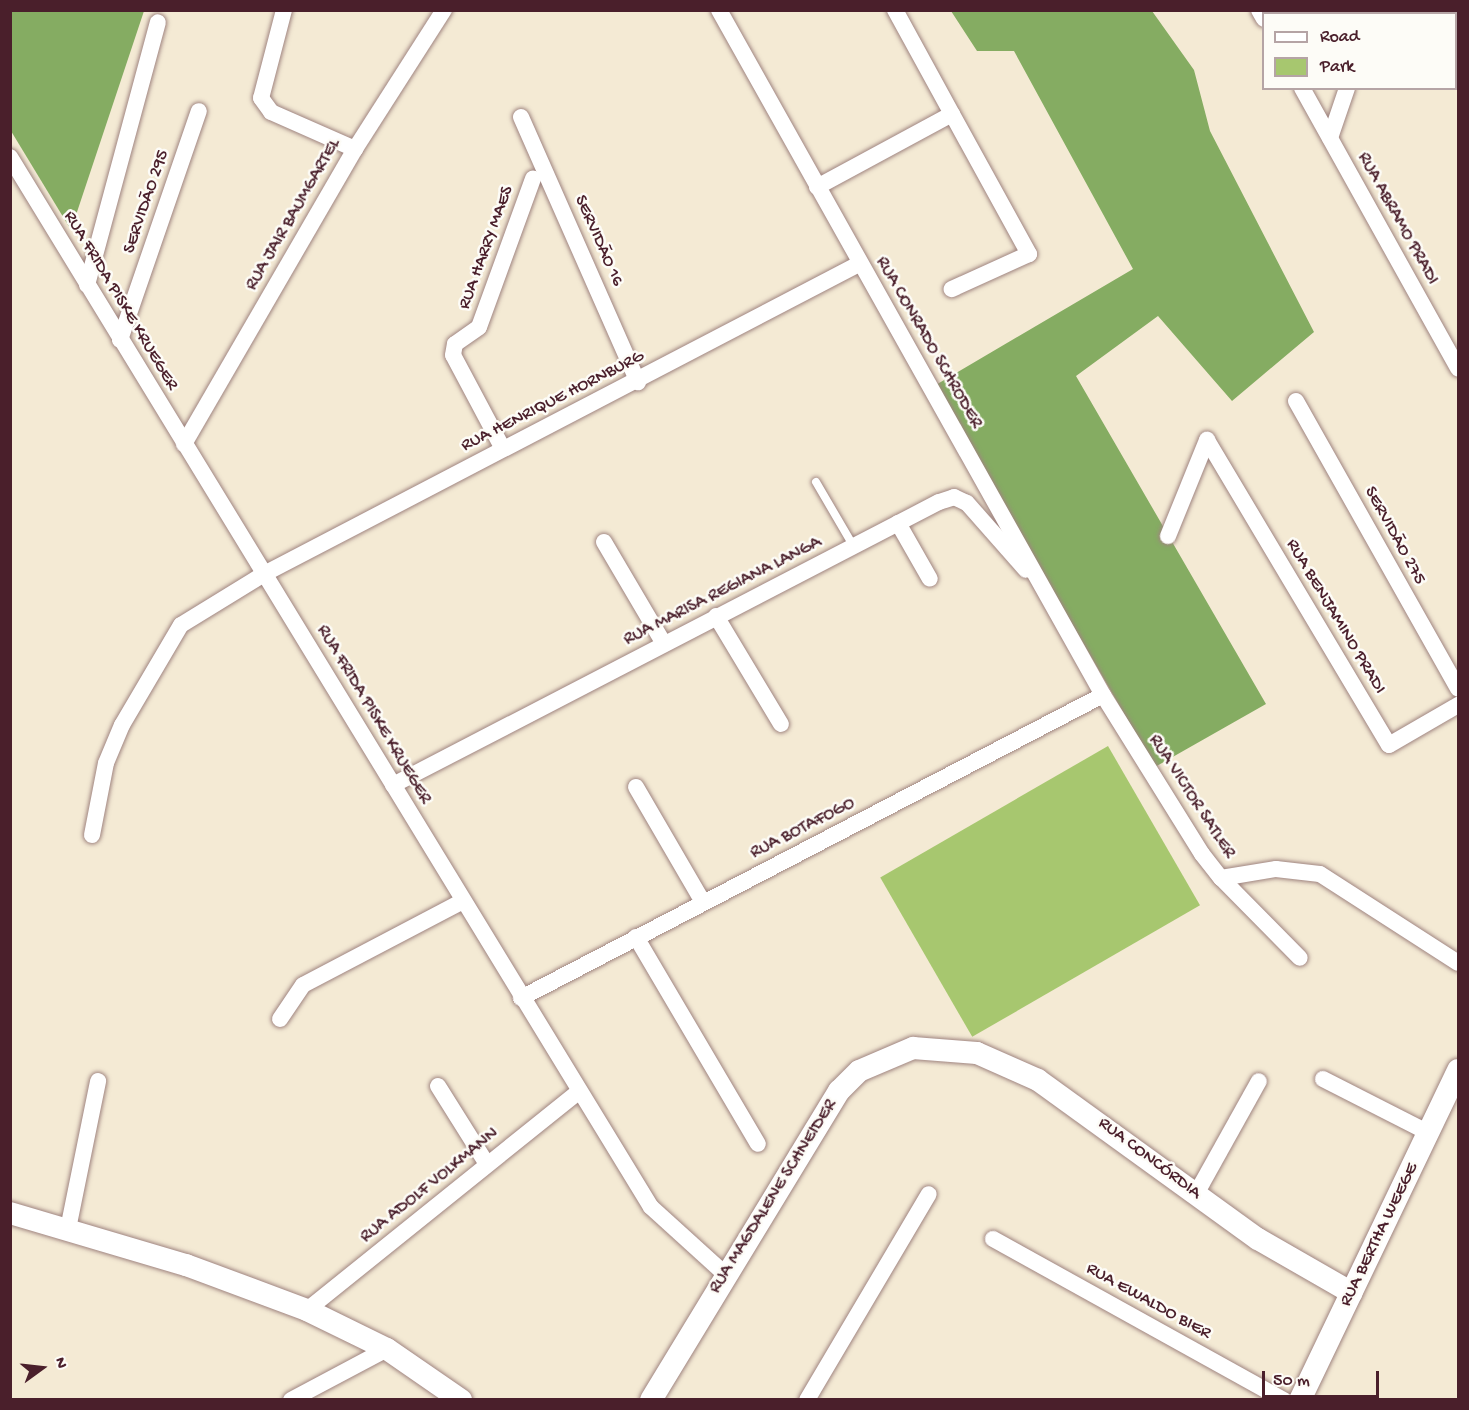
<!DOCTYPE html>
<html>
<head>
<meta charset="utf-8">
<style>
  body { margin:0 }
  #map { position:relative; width:1469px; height:1410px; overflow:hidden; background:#f4ead4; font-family:"Gochi Hand",sans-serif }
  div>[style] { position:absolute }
  .green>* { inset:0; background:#a7c76f; transform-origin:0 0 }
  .forest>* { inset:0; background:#85ac62 }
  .roads { filter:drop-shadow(0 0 2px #9f8480) drop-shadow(0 0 2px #9f8480) }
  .service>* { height:8px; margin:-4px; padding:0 4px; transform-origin:4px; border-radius:4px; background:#fff }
  .minor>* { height:16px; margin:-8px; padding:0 8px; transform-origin:8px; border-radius:8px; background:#fff }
  .secondary>* { height:22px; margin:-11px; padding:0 11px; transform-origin:11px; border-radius:11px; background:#fff }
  span { translate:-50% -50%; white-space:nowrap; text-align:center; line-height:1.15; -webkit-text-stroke:5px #fdfcf7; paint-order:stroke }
  .street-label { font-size:18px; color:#4a1f2b }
  .frame { position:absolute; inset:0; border:12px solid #4a1f2b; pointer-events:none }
  .legend { position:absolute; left:1262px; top:12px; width:195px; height:78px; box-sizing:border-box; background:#fdfcf7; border:2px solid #b5a4a5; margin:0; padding:8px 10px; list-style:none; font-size:18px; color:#4a1f2b }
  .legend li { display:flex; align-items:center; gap:12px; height:30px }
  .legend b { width:30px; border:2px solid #b5a4a5 }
  .north { position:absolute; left:12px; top:1338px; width:60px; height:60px; -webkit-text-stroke:4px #fdfcf7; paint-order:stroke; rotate:75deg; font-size:16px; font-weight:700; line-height:24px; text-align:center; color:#4a1f2b }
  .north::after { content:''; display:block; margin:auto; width:21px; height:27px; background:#4a1f2b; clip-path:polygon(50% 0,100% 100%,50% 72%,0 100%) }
  .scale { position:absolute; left:1262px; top:1371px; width:117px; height:27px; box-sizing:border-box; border:3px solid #4a1f2b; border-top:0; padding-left:8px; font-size:18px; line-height:21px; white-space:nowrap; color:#4a1f2b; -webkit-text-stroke:4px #fdfcf7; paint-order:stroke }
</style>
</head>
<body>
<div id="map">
  <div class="green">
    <i style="left:1108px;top:746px;width:184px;height:263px;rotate:60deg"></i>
  </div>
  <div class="forest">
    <i style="clip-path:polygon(11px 10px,144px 11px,71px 230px,11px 131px)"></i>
    <i style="clip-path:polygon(951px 11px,1152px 11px,1194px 70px,1210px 131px,1314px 332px,1232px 401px,1158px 316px,1076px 376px,1266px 704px,1155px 767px,934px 386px,1133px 269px,1014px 51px,977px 51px)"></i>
  </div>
  <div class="roads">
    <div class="service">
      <i style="left:816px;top:482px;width:75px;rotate:59.7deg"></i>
    </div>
    <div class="minor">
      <i style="left:284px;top:10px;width:91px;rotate:104.6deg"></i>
      <i style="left:261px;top:98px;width:17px;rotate:54deg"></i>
      <i style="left:271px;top:112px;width:92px;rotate:23.8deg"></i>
      <i style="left:719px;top:10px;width:785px;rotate:60.73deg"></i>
      <i style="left:1103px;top:695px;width:187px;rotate:58.1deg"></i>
      <i style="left:1202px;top:854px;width:31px;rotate:52deg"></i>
      <i style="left:1221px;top:878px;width:56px;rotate:-9.3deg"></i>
      <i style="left:1276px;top:869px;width:44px;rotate:6.5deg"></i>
      <i style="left:1320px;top:874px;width:164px;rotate:32.8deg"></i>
      <i style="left:1259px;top:10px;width:10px;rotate:61deg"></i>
      <i style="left:1431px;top:10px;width:4px;rotate:76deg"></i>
      <i style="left:1374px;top:14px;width:4px;rotate:-76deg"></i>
      <i style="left:1456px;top:56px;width:6px;rotate:72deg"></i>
      <i style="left:1302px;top:88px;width:321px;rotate:60.9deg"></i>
      <i style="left:952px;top:114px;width:160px;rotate:61.2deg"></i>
      <i style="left:1029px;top:254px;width:85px;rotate:155.6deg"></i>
      <i style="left:521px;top:117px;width:290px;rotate:66.2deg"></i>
      <i style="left:1330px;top:138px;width:53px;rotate:-71.2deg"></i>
      <i style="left:10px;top:157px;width:1230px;rotate:58.6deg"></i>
      <i style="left:651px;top:1207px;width:101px;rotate:42.2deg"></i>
      <i style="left:817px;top:187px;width:153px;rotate:-28.4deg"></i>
      <i style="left:952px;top:114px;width:119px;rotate:-118.7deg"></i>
      <i style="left:87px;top:285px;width:272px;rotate:-74.9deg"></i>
      <i style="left:120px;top:340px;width:242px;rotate:-71deg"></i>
      <i style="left:1296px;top:401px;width:330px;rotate:60.6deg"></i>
      <i style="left:1207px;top:440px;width:355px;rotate:59.2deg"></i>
      <i style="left:1389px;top:745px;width:80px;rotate:-30.1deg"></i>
      <i style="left:184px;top:444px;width:341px;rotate:-59.9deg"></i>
      <i style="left:355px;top:149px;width:165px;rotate:-57.4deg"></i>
      <i style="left:503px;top:449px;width:106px;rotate:-118deg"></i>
      <i style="left:453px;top:355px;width:11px;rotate:-80deg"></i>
      <i style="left:455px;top:344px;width:29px;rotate:-35deg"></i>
      <i style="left:479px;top:327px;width:158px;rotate:-70deg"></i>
      <i style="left:898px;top:523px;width:64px;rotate:60.3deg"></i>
      <i style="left:1168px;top:536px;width:104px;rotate:-67.9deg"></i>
      <i style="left:604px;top:542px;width:118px;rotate:59.5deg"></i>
      <i style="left:716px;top:616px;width:126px;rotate:59deg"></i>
      <i style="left:393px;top:785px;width:615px;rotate:-27.4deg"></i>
      <i style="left:939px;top:502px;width:16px;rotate:-18deg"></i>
      <i style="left:954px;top:497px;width:14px;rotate:25deg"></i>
      <i style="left:967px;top:503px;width:89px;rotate:48.6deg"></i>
      <i style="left:636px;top:787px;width:133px;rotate:59.8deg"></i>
      <i style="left:92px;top:835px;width:73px;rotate:-79deg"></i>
      <i style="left:106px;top:763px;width:41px;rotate:-67.2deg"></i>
      <i style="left:122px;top:725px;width:116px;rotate:-59.5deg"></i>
      <i style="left:181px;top:625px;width:97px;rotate:-31.6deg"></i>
      <i style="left:264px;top:574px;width:671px;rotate:-27.52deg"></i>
      <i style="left:1221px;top:878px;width:112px;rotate:45.4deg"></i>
      <i style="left:636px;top:937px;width:240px;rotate:59.5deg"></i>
      <i style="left:521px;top:998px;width:656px;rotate:-27.5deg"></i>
      <i style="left:280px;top:1019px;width:41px;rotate:-55.9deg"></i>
      <i style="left:303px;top:985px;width:181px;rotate:-27.7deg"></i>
      <i style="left:1323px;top:1079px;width:119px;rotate:27deg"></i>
      <i style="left:438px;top:1086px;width:92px;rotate:57.9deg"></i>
      <i style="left:1196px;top:1194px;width:129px;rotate:-60.9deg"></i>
      <i style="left:68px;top:1229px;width:151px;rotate:-78.5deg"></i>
      <i style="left:993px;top:1239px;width:333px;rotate:29deg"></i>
      <i style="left:307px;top:1310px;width:348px;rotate:-38.8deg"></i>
      <i style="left:291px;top:1400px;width:109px;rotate:-28deg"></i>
      <i style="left:807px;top:1400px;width:239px;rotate:-59.4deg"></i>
    </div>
    <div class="secondary">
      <i style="left:10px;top:1213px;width:184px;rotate:16.5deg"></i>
      <i style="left:186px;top:1265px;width:129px;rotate:20.4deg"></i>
      <i style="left:307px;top:1310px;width:89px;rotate:26deg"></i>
      <i style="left:387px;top:1349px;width:90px;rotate:34.6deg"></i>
      <i style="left:651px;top:1400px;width:362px;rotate:-58.7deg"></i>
      <i style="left:839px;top:1091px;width:28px;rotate:-45deg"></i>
      <i style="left:859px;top:1071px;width:59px;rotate:-23.1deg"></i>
      <i style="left:913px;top:1048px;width:64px;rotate:4.5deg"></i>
      <i style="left:977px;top:1053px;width:67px;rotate:23.9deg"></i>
      <i style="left:1038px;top:1080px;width:271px;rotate:35.9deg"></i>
      <i style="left:1258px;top:1239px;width:108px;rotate:29.9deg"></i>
      <i style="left:1300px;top:1400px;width:366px;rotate:-64.4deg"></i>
    </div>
  </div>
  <div class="street-label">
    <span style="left:147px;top:202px;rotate:-71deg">SERVIDÃO 295</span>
    <span style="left:294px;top:215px;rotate:-60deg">RUA JAIR BAUMGARTEL</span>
    <span style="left:1397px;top:219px;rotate:61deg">RUA ABRAMO PRADI</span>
    <span style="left:598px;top:241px;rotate:66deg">SERVIDÃO 16</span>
    <span style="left:487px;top:248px;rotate:-70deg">RUA HARRY MAES</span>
    <span style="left:120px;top:301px;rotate:59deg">RUA FRIDA PISKE KRUEGER</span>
    <span style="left:928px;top:343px;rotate:60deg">RUA CONRADO SCHRODER</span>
    <span style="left:553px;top:402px;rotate:-27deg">RUA HENRIQUE HORNBURG</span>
    <span style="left:1394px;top:536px;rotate:61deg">SERVIDÃO 275</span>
    <span style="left:723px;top:592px;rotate:-27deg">RUA MARISA REGIANA LANGA</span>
    <span style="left:1335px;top:617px;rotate:59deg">RUA BENJAMINO PRADI</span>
    <span style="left:373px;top:715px;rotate:59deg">RUA FRIDA PISKE KRUEGER</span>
    <span style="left:1191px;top:797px;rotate:57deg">RUA VICTOR SATLER</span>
    <span style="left:803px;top:829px;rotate:-27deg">RUA BOTAFOGO</span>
    <span style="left:1149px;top:1159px;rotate:37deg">RUA CONCÓRDIA</span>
    <span style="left:430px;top:1186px;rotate:-39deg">RUA ADOLF VOLKMANN</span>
    <span style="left:774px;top:1197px;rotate:-58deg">RUA MAGDALENE SCHNEIDER</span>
    <span style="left:1380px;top:1235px;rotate:-64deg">RUA BERTHA WEEGE</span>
    <span style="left:1148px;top:1302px;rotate:29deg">RUA EWALDO BIER</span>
  </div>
  <div class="frame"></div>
  <ul class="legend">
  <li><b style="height:8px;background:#fff"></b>Road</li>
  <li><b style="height:16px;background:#a7c76f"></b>Park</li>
  </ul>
  <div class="north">N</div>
  <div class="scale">50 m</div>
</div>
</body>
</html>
